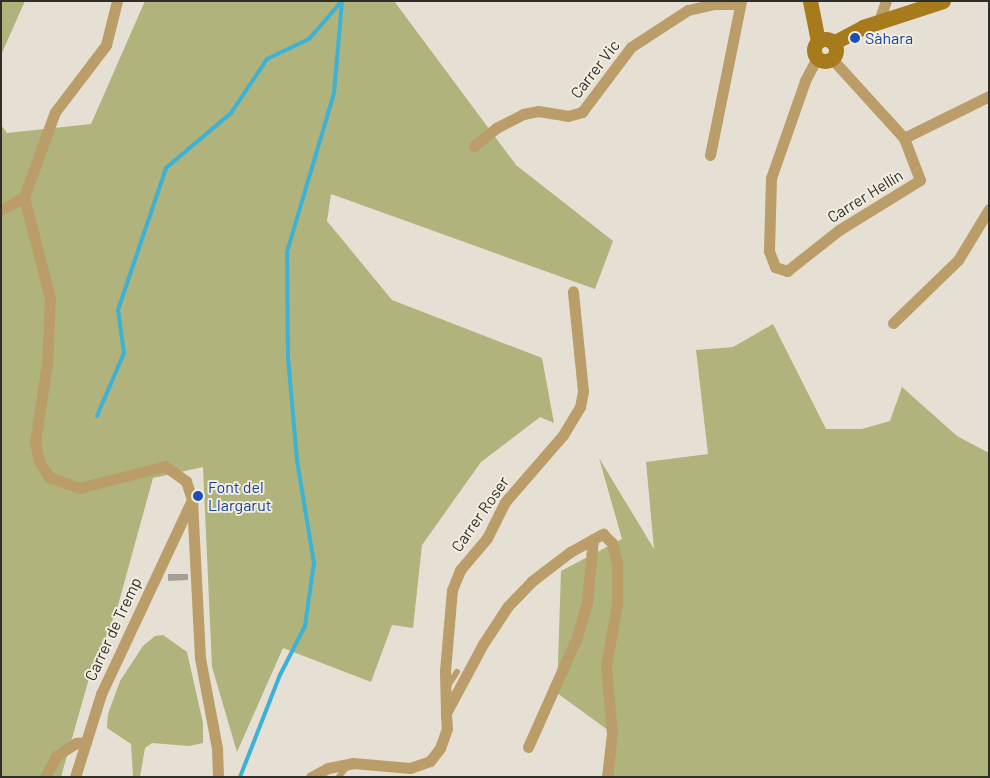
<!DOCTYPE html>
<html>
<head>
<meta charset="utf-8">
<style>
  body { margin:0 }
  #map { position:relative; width:990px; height:778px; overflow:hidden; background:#e5e0d3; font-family:Barlow,sans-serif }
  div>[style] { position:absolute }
  .green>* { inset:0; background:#b0b37c }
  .stream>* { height:4px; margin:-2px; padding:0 2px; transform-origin:2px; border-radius:2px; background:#3db2d4 }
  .building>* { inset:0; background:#a5a095 }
  .lane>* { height:5.5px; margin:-2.75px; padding:0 2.75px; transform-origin:2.75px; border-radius:2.75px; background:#ba9d68 }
  .street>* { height:11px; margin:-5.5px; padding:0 5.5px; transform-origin:5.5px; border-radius:5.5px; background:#ba9d68 }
  .secondary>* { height:15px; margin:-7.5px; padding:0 7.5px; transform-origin:7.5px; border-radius:7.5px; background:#a77a1b }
  .secondary>.ring { margin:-7.5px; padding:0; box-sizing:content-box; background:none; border:15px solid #a77a1b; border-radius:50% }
  .dots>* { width:14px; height:14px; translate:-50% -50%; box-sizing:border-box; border:2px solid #f2ede1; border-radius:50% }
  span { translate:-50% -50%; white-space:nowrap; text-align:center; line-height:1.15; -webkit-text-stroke:4px #f2ede1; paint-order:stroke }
  .transit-label { font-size:16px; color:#164399 }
  .left { translate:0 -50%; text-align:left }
  .street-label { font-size:16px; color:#302e29 }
  .frame { position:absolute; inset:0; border:2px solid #302e29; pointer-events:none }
</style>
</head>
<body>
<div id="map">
  <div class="green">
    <i style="clip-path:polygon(1px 1px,25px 1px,1px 55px)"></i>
    <i style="clip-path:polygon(145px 1px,394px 1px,516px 165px,613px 241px,595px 289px,331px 194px,327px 221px,392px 300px,542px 358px,554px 423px,540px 417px,481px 462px,422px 545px,413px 628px,392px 625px,371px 682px,283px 648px,237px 752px,212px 667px,203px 467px,153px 478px,117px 609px,88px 682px,61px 777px,1px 777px,1px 125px,7px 133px,91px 124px)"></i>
    <i style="clip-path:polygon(773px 324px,826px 429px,862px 429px,890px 421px,902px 387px,957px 436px,989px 453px,989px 777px,607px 777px,612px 733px,557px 693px,561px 571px,622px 539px,599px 458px,654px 549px,646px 462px,708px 454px,696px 350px,733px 347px)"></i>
    <i style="clip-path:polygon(163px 635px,187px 652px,203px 723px,203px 743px,189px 746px,152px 743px,145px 748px,140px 777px,133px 777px,131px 744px,107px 728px,108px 714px,120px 681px,143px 646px,155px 636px)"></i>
  </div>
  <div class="stream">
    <i style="left:97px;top:416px;width:69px;rotate:-66.8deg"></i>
    <i style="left:124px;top:353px;width:43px;rotate:-97.9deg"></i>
    <i style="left:118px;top:310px;width:150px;rotate:-71.3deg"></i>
    <i style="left:166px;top:168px;width:85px;rotate:-40.2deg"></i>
    <i style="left:231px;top:113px;width:65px;rotate:-56.3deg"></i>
    <i style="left:267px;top:59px;width:47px;rotate:-25.5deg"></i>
    <i style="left:309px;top:39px;width:50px;rotate:-49deg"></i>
    <i style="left:240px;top:777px;width:110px;rotate:-68.6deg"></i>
    <i style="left:280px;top:675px;width:55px;rotate:-63deg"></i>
    <i style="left:305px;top:626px;width:64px;rotate:-81.9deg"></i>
    <i style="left:314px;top:563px;width:104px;rotate:-99.4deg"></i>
    <i style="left:297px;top:460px;width:102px;rotate:-95deg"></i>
    <i style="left:288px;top:358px;width:106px;rotate:-90.5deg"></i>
    <i style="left:287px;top:252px;width:166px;rotate:-73.5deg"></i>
    <i style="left:334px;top:93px;width:92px;rotate:-85deg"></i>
  </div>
  <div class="building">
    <i style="clip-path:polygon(168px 574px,188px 574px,188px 580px,168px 581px)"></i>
  </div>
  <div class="lane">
    <i style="left:446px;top:689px;width:20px;rotate:-57deg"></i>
    <i style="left:339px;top:777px;width:15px;rotate:-53deg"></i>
  </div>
  <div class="street">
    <i style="left:879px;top:21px;width:21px;rotate:-71deg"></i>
    <i style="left:817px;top:58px;width:26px;rotate:118deg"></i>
    <i style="left:805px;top:81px;width:103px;rotate:109.3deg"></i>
    <i style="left:771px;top:178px;width:73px;rotate:91.6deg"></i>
    <i style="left:769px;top:251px;width:17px;rotate:69deg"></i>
    <i style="left:775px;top:267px;width:13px;rotate:18deg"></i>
    <i style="left:787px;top:271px;width:66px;rotate:-38.3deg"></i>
    <i style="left:839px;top:230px;width:95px;rotate:-31.7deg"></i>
    <i style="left:920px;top:180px;width:45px;rotate:-110.9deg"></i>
    <i style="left:904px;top:138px;width:107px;rotate:-132.3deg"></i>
    <i style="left:904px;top:138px;width:95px;rotate:-26.3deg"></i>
    <i style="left:474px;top:146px;width:28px;rotate:-39deg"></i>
    <i style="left:496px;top:128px;width:30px;rotate:-27deg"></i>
    <i style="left:523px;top:114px;width:15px;rotate:-11deg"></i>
    <i style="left:538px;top:111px;width:30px;rotate:9deg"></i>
    <i style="left:568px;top:116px;width:15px;rotate:-16deg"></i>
    <i style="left:582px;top:112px;width:81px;rotate:-53deg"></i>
    <i style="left:631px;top:47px;width:68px;rotate:-33deg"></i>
    <i style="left:688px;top:10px;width:26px;rotate:-13deg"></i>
    <i style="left:713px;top:4px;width:27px"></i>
    <i style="left:710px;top:155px;width:157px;rotate:-78.6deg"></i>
    <i style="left:24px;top:197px;width:104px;rotate:75.6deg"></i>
    <i style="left:50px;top:298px;width:65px;rotate:92.6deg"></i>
    <i style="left:47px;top:363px;width:80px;rotate:98.6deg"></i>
    <i style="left:35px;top:442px;width:19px;rotate:78deg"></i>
    <i style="left:39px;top:461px;width:19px;rotate:58deg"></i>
    <i style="left:49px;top:477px;width:32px;rotate:20deg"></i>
    <i style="left:79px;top:488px;width:89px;rotate:-14.3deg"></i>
    <i style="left:165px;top:466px;width:26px;rotate:36deg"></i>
    <i style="left:186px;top:481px;width:20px;rotate:72deg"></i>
    <i style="left:192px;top:500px;width:158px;rotate:87.1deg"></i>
    <i style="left:200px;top:658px;width:92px;rotate:79.3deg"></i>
    <i style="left:217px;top:748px;width:29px;rotate:88deg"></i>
    <i style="left:24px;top:197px;width:90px;rotate:-70deg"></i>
    <i style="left:55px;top:112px;width:84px;rotate:-52.7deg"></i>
    <i style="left:106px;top:45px;width:45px;rotate:-76deg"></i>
    <i style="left:1px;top:210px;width:26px;rotate:-29deg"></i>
    <i style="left:893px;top:323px;width:91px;rotate:-44.1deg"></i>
    <i style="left:958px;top:260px;width:60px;rotate:-58.7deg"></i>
    <i style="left:446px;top:712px;width:41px;rotate:-91.4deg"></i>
    <i style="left:445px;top:671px;width:81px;rotate:-85.1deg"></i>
    <i style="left:452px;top:590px;width:22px;rotate:-68deg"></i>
    <i style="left:460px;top:570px;width:42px;rotate:-49.8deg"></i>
    <i style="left:487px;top:538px;width:40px;rotate:-63.4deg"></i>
    <i style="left:505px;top:502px;width:89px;rotate:-49.1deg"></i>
    <i style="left:563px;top:435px;width:33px;rotate:-59deg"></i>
    <i style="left:580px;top:407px;width:16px;rotate:-79deg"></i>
    <i style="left:583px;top:391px;width:100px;rotate:-95.8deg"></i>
    <i style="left:528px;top:747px;width:120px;rotate:-66deg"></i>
    <i style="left:577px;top:637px;width:36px;rotate:-74deg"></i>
    <i style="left:587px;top:602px;width:63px;rotate:-84.6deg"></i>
    <i style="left:45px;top:777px;width:24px;rotate:-62deg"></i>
    <i style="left:56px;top:756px;width:24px;rotate:-33deg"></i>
    <i style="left:76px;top:743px;width:10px;rotate:-6deg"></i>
    <i style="left:75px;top:777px;width:87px;rotate:-72.6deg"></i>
    <i style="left:101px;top:694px;width:212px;rotate:-64.9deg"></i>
    <i style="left:311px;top:777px;width:19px;rotate:-28deg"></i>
    <i style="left:328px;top:768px;width:25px;rotate:-11deg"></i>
    <i style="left:353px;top:763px;width:57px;rotate:5deg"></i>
    <i style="left:410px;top:768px;width:21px;rotate:-19deg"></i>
    <i style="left:430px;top:761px;width:16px;rotate:-52deg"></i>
    <i style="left:440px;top:748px;width:20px;rotate:-70deg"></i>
    <i style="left:447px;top:729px;width:16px;rotate:-94deg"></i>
    <i style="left:446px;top:713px;width:78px;rotate:-61.8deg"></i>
    <i style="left:483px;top:644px;width:45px;rotate:-56.7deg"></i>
    <i style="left:508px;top:606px;width:35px;rotate:-46deg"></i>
    <i style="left:532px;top:581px;width:48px;rotate:-37.3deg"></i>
    <i style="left:570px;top:552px;width:38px;rotate:-29deg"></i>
    <i style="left:603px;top:534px;width:13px;rotate:45deg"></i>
    <i style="left:612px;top:543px;width:21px;rotate:76deg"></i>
    <i style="left:617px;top:563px;width:41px;rotate:90deg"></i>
    <i style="left:617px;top:604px;width:63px;rotate:100.1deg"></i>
    <i style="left:606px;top:666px;width:67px;rotate:84.9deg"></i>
    <i style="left:612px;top:733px;width:44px;rotate:96.5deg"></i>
  </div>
  <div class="secondary">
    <i style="left:810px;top:1px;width:41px;rotate:78.7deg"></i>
    <i class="ring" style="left:814px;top:39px;width:7px;height:7px"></i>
    <i style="left:833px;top:43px;width:34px;rotate:-28deg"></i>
    <i style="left:863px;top:27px;width:84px;rotate:-18deg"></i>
  </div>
  <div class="dots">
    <i style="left:855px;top:38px;background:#1a4fb4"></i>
    <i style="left:198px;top:496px;background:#1a4fb4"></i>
  </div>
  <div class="transit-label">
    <span class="left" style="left:865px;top:38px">Sàhara</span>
    <span class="left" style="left:208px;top:496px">Font del<br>Llargarut</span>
  </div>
  <div class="street-label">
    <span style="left:595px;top:69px;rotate:-52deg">Carrer Vic</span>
    <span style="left:865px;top:196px;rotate:-32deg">Carrer Hellín</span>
    <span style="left:480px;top:514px;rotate:-55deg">Carrer Roser</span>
    <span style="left:113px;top:629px;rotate:-65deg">Carrer de Tremp</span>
  </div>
  <div class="frame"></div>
</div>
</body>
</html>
